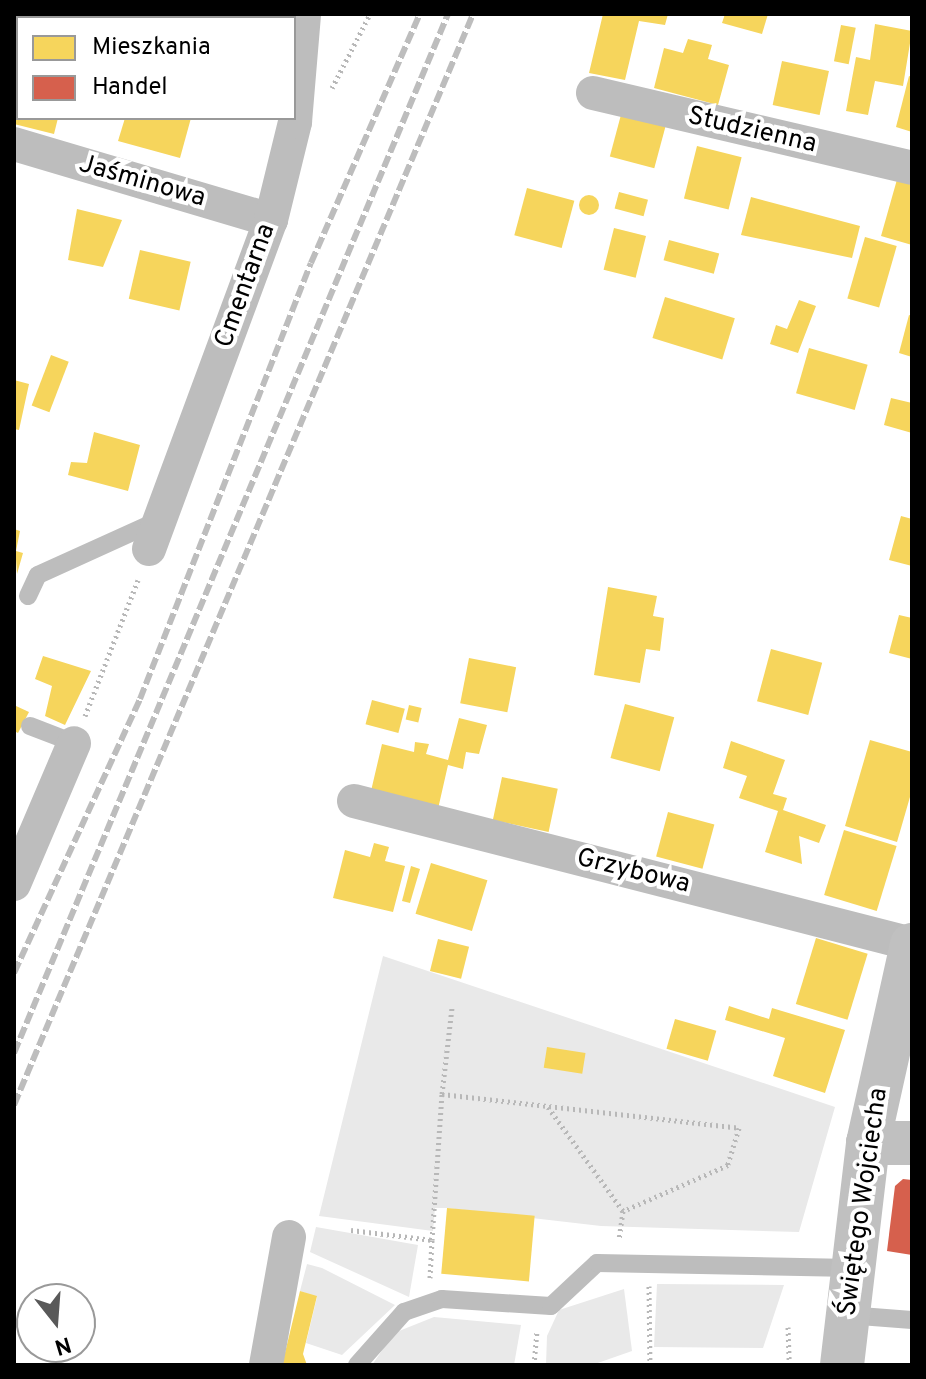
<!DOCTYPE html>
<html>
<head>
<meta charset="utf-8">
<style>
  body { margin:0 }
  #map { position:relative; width:926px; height:1379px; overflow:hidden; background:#fff; font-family:Overpass,sans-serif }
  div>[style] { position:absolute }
  .green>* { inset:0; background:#e9e9e9 }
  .homes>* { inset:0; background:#f6d55c; transform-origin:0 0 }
  .round { border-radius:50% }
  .shops>* { inset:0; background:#d6604d }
  .path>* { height:5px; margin-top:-2.5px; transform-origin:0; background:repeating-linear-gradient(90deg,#b8b8b8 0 2px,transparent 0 6px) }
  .lane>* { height:18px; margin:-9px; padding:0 9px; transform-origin:9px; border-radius:9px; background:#bdbdbd }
  .street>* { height:34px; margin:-17px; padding:0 17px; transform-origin:17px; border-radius:17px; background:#bdbdbd }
  .secondary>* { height:44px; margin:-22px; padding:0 22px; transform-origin:22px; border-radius:22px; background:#c0c0c0 }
  .rail>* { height:6px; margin-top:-3px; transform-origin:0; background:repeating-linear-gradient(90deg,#bdbdbd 0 12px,transparent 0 16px) }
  span { translate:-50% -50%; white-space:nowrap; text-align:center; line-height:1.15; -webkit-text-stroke:8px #fff; paint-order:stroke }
  .street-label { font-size:26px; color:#000 }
  .frame { position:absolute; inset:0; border:16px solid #000; pointer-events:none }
  .legend { position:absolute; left:16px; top:16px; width:280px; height:104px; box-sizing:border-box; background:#fff; border:2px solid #999; margin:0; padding:10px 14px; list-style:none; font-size:24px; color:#000 }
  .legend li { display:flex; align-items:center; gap:16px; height:40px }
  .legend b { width:40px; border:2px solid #999 }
  .north { position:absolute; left:16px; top:1283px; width:80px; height:80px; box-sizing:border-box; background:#fff; border:2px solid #999; border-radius:50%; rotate:163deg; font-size:22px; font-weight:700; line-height:32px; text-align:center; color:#000 }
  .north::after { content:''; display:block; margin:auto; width:28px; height:36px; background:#595959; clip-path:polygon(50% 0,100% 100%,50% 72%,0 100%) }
</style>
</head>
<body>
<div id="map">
  <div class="green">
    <i style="clip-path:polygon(383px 956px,835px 1107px,799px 1232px,601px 1226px,447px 1208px,435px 1208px,433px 1231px,319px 1216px)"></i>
    <i style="clip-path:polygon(316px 1227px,418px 1245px,409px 1297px,310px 1252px)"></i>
    <i style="clip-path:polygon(307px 1264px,322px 1268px,395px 1305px,342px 1355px,306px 1343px,317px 1297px,300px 1291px)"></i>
    <i style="clip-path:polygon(657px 1284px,784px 1285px,763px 1348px,654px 1347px)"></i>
    <i style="clip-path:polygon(624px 1289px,632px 1351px,592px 1365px,546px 1365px,547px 1336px,559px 1310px)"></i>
    <i style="clip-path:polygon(434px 1317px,521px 1325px,514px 1365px,372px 1365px,394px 1333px)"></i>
  </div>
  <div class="homes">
    <i style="clip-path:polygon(14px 14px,67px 14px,18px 18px,18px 31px)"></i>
    <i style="clip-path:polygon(603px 14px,668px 14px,665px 25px,639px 21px,625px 80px,589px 73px)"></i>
    <i style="clip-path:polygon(725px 14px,768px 14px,762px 34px,722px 23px)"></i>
    <i style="clip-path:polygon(875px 24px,912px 31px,903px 86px,875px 81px,868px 115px,846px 111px,856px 57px,870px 60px)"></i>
    <i style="left:841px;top:25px;width:15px;height:37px;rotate:11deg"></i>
    <i style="clip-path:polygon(688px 39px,712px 45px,708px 59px,729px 65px,718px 105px,654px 88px,664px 48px,683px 53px)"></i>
    <i style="left:782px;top:61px;width:48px;height:45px;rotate:12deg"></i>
    <i style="clip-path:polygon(909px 76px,912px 77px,912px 132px,896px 127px)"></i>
    <i style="clip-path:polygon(17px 80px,18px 118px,58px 118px,54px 134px,14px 124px)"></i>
    <i style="left:622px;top:111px;width:46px;height:47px;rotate:15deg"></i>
    <i style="clip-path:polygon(125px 118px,191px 118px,180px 158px,118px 141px)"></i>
    <i style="left:697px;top:146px;width:46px;height:54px;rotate:14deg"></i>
    <i style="clip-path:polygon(898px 176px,912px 181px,912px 245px,881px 236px)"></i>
    <i style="left:527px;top:188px;width:49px;height:49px;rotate:15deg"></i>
    <i style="left:619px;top:192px;width:30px;height:17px;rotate:15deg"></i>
    <i class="round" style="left:579px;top:195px;width:20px;height:20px"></i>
    <i style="clip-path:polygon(751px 197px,860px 226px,852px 258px,741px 235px)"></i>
    <i style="clip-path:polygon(77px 209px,122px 220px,103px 267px,68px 260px)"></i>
    <i style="left:614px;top:228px;width:33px;height:43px;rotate:14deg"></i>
    <i style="left:865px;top:237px;width:33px;height:64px;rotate:16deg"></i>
    <i style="left:669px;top:240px;width:52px;height:21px;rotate:15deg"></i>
    <i style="left:140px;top:250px;width:52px;height:50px;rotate:13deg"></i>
    <i style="left:665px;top:297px;width:73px;height:43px;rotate:17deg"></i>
    <i style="clip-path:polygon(799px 300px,816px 306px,798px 353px,770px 344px,776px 325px,787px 329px)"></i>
    <i style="clip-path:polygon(909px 315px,912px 316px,912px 357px,899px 353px)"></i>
    <i style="left:809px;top:348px;width:61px;height:47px;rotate:16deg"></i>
    <i style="left:51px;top:355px;width:19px;height:54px;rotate:21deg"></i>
    <i style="clip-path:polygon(14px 380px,29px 384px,19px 430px,14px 429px)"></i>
    <i style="clip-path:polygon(891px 398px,912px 403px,912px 433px,884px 425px)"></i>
    <i style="clip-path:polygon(94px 432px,140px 445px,128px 491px,68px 475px,71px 462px,87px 463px)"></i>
    <i style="clip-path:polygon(901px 516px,912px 519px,912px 566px,889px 560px)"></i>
    <i style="clip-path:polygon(14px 529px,20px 531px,16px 551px,23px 553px,17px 574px)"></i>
    <i style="clip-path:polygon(608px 587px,657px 596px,653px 616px,664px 618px,660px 651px,646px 649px,640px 683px,594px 675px)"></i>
    <i style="clip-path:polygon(899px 615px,912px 618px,912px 659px,889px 653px)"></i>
    <i style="left:771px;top:649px;width:53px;height:54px;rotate:15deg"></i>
    <i style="clip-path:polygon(43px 656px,91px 671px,65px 725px,45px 716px,52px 686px,35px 679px)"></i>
    <i style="left:469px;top:658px;width:48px;height:46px;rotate:11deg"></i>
    <i style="left:372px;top:700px;width:34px;height:25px;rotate:15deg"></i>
    <i style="left:625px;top:704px;width:51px;height:56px;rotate:15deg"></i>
    <i style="left:409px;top:705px;width:13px;height:15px;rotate:13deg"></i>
    <i style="clip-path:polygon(16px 706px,29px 712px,18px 733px,14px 731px)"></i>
    <i style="clip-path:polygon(459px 718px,487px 725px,479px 754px,466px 752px,463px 769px,448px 765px,438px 809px,371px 791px,382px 744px,414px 752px,415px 742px,429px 744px,426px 754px,448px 760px)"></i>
    <i style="clip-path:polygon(870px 740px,912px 752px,912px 790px,897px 842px,845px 826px)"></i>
    <i style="clip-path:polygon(731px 741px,785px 760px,773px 794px,787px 798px,783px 810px,826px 825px,819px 843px,799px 836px,802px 864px,765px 852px,778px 811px,739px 798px,747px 776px,723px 768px)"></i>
    <i style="left:502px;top:777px;width:57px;height:44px;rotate:12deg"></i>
    <i style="left:668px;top:812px;width:48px;height:46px;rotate:15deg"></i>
    <i style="left:844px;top:830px;width:55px;height:68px;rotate:17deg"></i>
    <i style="clip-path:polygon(374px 843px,389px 847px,385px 861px,405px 866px,393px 912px,333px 898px,345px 850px,370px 857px)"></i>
    <i style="left:431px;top:863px;width:59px;height:53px;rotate:17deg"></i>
    <i style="clip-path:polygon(411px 866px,420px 869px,410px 903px,402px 901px)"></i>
    <i style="left:816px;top:938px;width:54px;height:69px;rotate:17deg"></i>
    <i style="left:438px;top:939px;width:32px;height:33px;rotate:14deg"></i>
    <i style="clip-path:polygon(729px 1006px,769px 1019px,772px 1008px,845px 1030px,825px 1093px,773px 1076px,785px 1038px,725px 1020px)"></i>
    <i style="left:675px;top:1019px;width:43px;height:31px;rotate:16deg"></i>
    <i style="left:547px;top:1047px;width:39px;height:21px;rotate:9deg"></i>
    <i style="left:447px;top:1208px;width:88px;height:66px;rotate:5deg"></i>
    <i style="clip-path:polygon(300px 1291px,317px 1296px,303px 1354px,307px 1365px,282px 1365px)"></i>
  </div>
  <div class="shops">
    <i style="clip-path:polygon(903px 1179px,912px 1180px,912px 1255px,887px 1251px,895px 1186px)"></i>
  </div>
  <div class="path">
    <i style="left:332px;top:88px;width:83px;rotate:-62.8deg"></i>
    <i style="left:85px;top:716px;width:146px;rotate:-68.7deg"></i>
    <i style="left:442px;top:1094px;width:88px;rotate:-83.4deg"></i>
    <i style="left:548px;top:1107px;width:128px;rotate:54.2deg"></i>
    <i style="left:351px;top:1230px;width:82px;rotate:7deg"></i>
    <i style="left:432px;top:1240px;width:38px;rotate:93deg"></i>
    <i style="left:432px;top:1240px;width:146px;rotate:-86.1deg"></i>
    <i style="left:442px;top:1094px;width:299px;rotate:6.5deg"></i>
    <i style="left:739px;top:1128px;width:39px;rotate:107deg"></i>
    <i style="left:728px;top:1165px;width:115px;rotate:156.3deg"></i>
    <i style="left:623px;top:1211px;width:28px;rotate:98deg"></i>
    <i style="left:649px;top:1286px;width:79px;rotate:89.3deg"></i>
    <i style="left:788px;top:1327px;width:38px;rotate:88deg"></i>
    <i style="left:534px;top:1365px;width:35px;rotate:-85deg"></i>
  </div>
  <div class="lane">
    <i style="left:28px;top:596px;width:23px;rotate:-65deg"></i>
    <i style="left:38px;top:575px;width:131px;rotate:-24.4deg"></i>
    <i style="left:30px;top:726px;width:47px;rotate:21.1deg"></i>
    <i style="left:847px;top:1315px;width:65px;rotate:4.4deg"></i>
    <i style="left:357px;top:1365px;width:71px;rotate:-48.4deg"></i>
    <i style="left:404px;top:1312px;width:40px;rotate:-18.9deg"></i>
    <i style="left:442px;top:1299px;width:109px;rotate:3.7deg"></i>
    <i style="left:551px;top:1306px;width:63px;rotate:-43.1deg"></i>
    <i style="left:597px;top:1263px;width:255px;rotate:1.1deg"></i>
  </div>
  <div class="street">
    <i style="left:264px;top:14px;width:16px;rotate:14deg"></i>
    <i style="left:14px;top:54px;width:4px;rotate:14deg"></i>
    <i style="left:593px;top:93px;width:328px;rotate:13.2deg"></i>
    <i style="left:14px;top:144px;width:268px;rotate:16.5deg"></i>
    <i style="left:149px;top:549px;width:351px;rotate:-69.7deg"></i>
    <i style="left:271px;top:220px;width:101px;rotate:-76.2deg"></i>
    <i style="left:295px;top:122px;width:108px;rotate:-85.2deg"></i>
    <i style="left:354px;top:801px;width:576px;rotate:14.37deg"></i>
    <i style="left:14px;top:884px;width:153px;rotate:-66.9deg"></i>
    <i style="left:266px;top:1365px;width:130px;rotate:-79.8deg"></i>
  </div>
  <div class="secondary">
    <i style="left:868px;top:1143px;width:44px"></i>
    <i style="left:842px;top:1365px;width:224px;rotate:-83.3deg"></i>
    <i style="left:868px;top:1143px;width:203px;rotate:-77.5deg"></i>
  </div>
  <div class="rail">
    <i style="left:14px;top:973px;width:302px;rotate:-65.3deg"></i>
    <i style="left:140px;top:699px;width:468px;rotate:-68.6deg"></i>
    <i style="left:311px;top:263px;width:272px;rotate:-66.4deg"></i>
    <i style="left:14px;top:1053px;width:1126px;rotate:-67.33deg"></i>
    <i style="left:14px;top:1105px;width:1184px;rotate:-67.18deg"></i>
  </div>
  <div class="street-label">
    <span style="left:752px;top:131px;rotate:13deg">Studzienna</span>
    <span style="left:142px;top:182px;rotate:16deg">Jaśminowa</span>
    <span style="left:246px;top:286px;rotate:-70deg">Cmentarna</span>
    <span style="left:633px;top:872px;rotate:14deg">Grzybowa</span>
    <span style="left:864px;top:1202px;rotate:-82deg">Świętego Wojciecha</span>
  </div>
  <div class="frame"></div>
  <ul class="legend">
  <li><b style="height:22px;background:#f6d55c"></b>Mieszkania</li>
  <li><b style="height:22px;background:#d6604d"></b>Handel</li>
  </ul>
  <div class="north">N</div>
</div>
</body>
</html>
